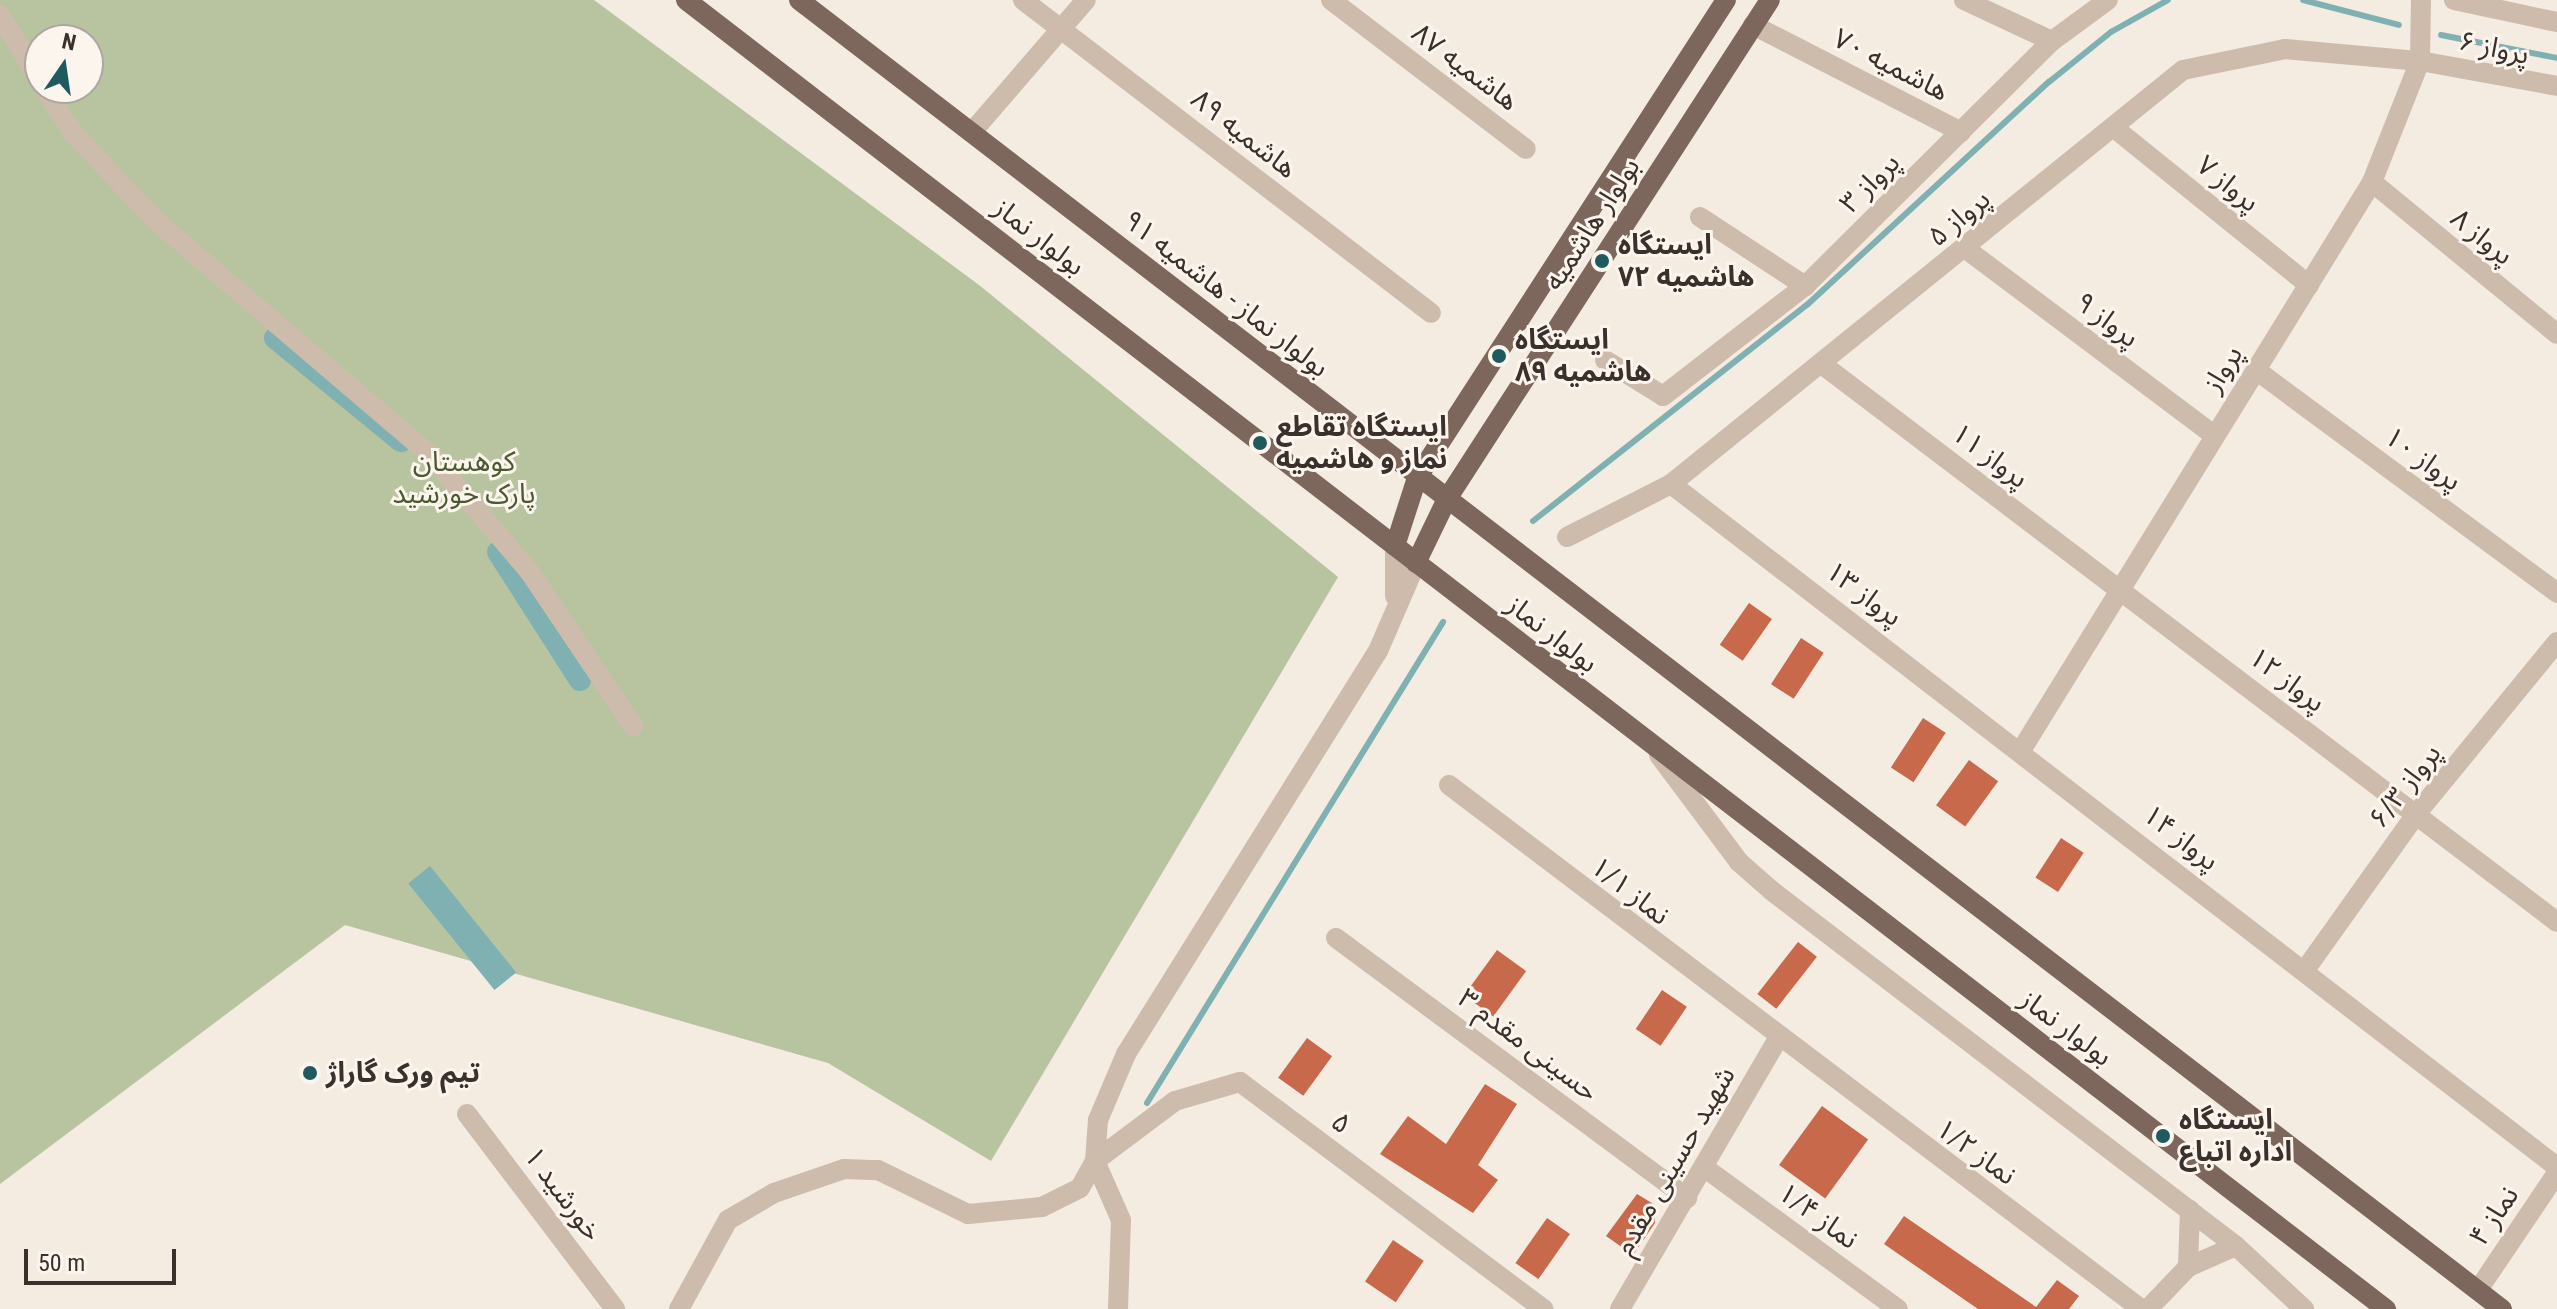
<!DOCTYPE html>
<html>
<head>
<meta charset="utf-8">
<style>
  body { margin:0 }
  #map { position:relative; width:2557px; height:1309px; overflow:hidden; background:#f4ebe1; font-family:"Roboto Condensed","Noto Sans Arabic",sans-serif }
  div>[style] { position:absolute }
  .green>* { inset:0; background:#b8c4a0 }
  .water>* { inset:0; background:#7fb0b2; transform-origin:0 0 }
  .stream>* { height:6px; margin:-3px; padding:0 3px; transform-origin:3px; border-radius:3px; background:#7fb0b2 }
  .canal>* { height:22px; margin:-11px; padding:0 11px; transform-origin:11px; border-radius:11px; background:#7fb0b2 }
  .building>* { inset:0; background:#c8694b; transform-origin:0 0 }
  .minor>* { height:20px; margin:-10px; padding:0 10px; transform-origin:10px; border-radius:10px; background:#cdbbac }
  .major>* { height:20px; margin:-10px; padding:0 10px; transform-origin:10px; border-radius:10px; background:#7d675c }
  .dots>* { width:22px; height:22px; translate:-50% -50%; box-sizing:border-box; border:4px solid #fbf5ee; border-radius:50% }
  span { translate:-50% -50%; white-space:nowrap; text-align:center; line-height:1.15; -webkit-text-stroke:6px #fbf5ee; paint-order:stroke }
  .street-label { font-size:28px; color:#3b302b }
  .poi-label { font-size:28px; color:#3b302b; font-weight:700 }
  .left { translate:0 -50%; text-align:left }
  .park-label { font-size:28px; color:#4a5a2e }
  .north { position:absolute; left:24px; top:24px; width:80px; height:80px; box-sizing:border-box; background:#fbf5ee; border:2px solid #aea6a0; border-radius:50%; rotate:13deg; font-size:22px; font-weight:700; line-height:32px; text-align:center; color:#3b302b }
  .north::after { content:''; display:block; margin:auto; width:28px; height:36px; background:#1f5a5e; clip-path:polygon(50% 0,100% 100%,50% 72%,0 100%) }
  .scale { position:absolute; left:24px; top:1249px; width:152px; height:36px; box-sizing:border-box; border:4px solid #3b302b; border-top:0; padding-left:10px; font-size:24px; line-height:28px; white-space:nowrap; color:#3b302b; -webkit-text-stroke:6px #fbf5ee; paint-order:stroke }
</style>
</head>
<body>
<div id="map">
  <div class="green">
    <i style="clip-path:polygon(evenodd,0 0,594px 0,979px 285px,1338px 577px,991px 1161px,828px 1063px,345px 925px,0 1184px,0 0,40px 40px,88px 40px,88px 88px,40px 88px,40px 40px)"></i>
  </div>
  <div class="water">
    <i style="left:430px;top:866px;width:137px;height:28px;rotate:51deg"></i>
  </div>
  <div class="stream">
    <i style="left:2303px;top:0;width:99px;rotate:14.6deg"></i>
    <i style="left:2441px;top:35px;width:118px;rotate:11.2deg"></i>
    <i style="left:1533px;top:521px;width:350px;rotate:-38.3deg"></i>
    <i style="left:1808px;top:304px;width:328px;rotate:-42.7deg"></i>
    <i style="left:2049px;top:82px;width:80px;rotate:-38.9deg"></i>
    <i style="left:2111px;top:32px;width:65px;rotate:-29.3deg"></i>
    <i style="left:1147px;top:1103px;width:565px;rotate:-58.39deg"></i>
  </div>
  <div class="canal">
    <i style="left:275px;top:338px;width:163px;rotate:39.3deg"></i>
    <i style="left:498px;top:552px;width:152px;rotate:57.4deg"></i>
  </div>
  <div class="building">
    <i style="left:1749px;top:603px;width:28px;height:51px;rotate:35deg"></i>
    <i style="left:1801px;top:638px;width:27px;height:55px;rotate:33deg"></i>
    <i style="left:1923px;top:718px;width:27px;height:59px;rotate:33deg"></i>
    <i style="left:1969px;top:760px;width:36px;height:56px;rotate:36deg"></i>
    <i style="left:2061px;top:838px;width:27px;height:47px;rotate:33deg"></i>
    <i style="left:1798px;top:942px;width:24px;height:66px;rotate:38deg"></i>
    <i style="left:1497px;top:950px;width:36px;height:56px;rotate:36deg"></i>
    <i style="left:1662px;top:990px;width:30px;height:47px;rotate:34deg"></i>
    <i style="left:1307px;top:1038px;width:31px;height:49px;rotate:36deg"></i>
    <i style="clip-path:polygon(1485px 1084px,1517px 1104px,1478px 1165px,1498px 1180px,1473px 1213px,1380px 1154px,1408px 1116px,1446px 1144px)"></i>
    <i style="left:1822px;top:1106px;width:57px;height:73px;rotate:36deg"></i>
    <i style="clip-path:polygon(1637px 1194px,1655px 1205px,1655px 1223px,1633px 1255px,1606px 1236px)"></i>
    <i style="clip-path:polygon(1904px 1216px,2036px 1307px,2057px 1280px,2079px 1296px,2069px 1309px,1978px 1309px,1884px 1244px)"></i>
    <i style="left:1547px;top:1218px;width:28px;height:55px;rotate:35deg"></i>
    <i style="left:1393px;top:1240px;width:37px;height:50px;rotate:34deg"></i>
  </div>
  <div class="minor">
    <i style="left:1023px;top:0;width:514px;rotate:37.49deg"></i>
    <i style="left:1331px;top:0;width:245px;rotate:37.4deg"></i>
    <i style="left:1964px;top:0;width:97px;rotate:25deg"></i>
    <i style="left:2454px;top:0;width:105px;rotate:12.1deg"></i>
    <i style="left:0;top:15px;width:77px;rotate:58.8deg"></i>
    <i style="left:1753px;top:25px;width:234px;rotate:27.2deg"></i>
    <i style="left:44px;top:88px;width:55px;rotate:56.9deg"></i>
    <i style="left:74px;top:134px;width:118px;rotate:46.7deg"></i>
    <i style="left:155px;top:220px;width:363px;rotate:40.5deg"></i>
    <i style="left:431px;top:456px;width:151px;rotate:49.6deg"></i>
    <i style="left:529px;top:571px;width:187px;rotate:56.1deg"></i>
    <i style="left:2113px;top:127px;width:252px;rotate:38.9deg"></i>
    <i style="left:972px;top:132px;width:174px;rotate:-49.2deg"></i>
    <i style="left:2372px;top:182px;width:239px;rotate:39.4deg"></i>
    <i style="left:1700px;top:217px;width:126px;rotate:33.3deg"></i>
    <i style="left:1966px;top:249px;width:311px;rotate:36.9deg"></i>
    <i style="left:1605px;top:360px;width:68px;rotate:31.8deg"></i>
    <i style="left:1663px;top:396px;width:180px;rotate:-37.8deg"></i>
    <i style="left:1805px;top:286px;width:348px;rotate:-44.8deg"></i>
    <i style="left:2052px;top:41px;width:69px;rotate:-36.2deg"></i>
    <i style="left:1823px;top:365px;width:921px;rotate:37.19deg"></i>
    <i style="left:2256px;top:370px;width:375px;rotate:36.5deg"></i>
    <i style="left:1671px;top:484px;width:1119px;rotate:37.63deg"></i>
    <i style="left:1567px;top:537px;width:117px;rotate:-27deg"></i>
    <i style="left:1671px;top:484px;width:658px;rotate:-38.96deg"></i>
    <i style="left:2183px;top:70px;width:104px;rotate:-11.6deg"></i>
    <i style="left:2285px;top:49px;width:136px;rotate:5.1deg"></i>
    <i style="left:2420px;top:61px;width:139px;rotate:10.3deg"></i>
    <i style="left:1395px;top:596px;width:50px;rotate:-90deg"></i>
    <i style="left:2022px;top:749px;width:666px;rotate:-58.31deg"></i>
    <i style="left:2372px;top:182px;width:130px;rotate:-68.4deg"></i>
    <i style="left:2420px;top:61px;width:61px;rotate:-89.1deg"></i>
    <i style="left:1659px;top:755px;width:134px;rotate:53.2deg"></i>
    <i style="left:1739px;top:862px;width:44px;rotate:41.3deg"></i>
    <i style="left:1772px;top:891px;width:584px;rotate:37.42deg"></i>
    <i style="left:2236px;top:1246px;width:93px;rotate:42.8deg"></i>
    <i style="left:1449px;top:785px;width:868px;rotate:37.13deg"></i>
    <i style="left:1336px;top:938px;width:437px;rotate:36.5deg"></i>
    <i style="left:2305px;top:970px;width:193px;rotate:-54.5deg"></i>
    <i style="left:2417px;top:813px;width:221px;rotate:-50.7deg"></i>
    <i style="left:467px;top:1114px;width:245px;rotate:52.8deg"></i>
    <i style="left:1705px;top:1168px;width:239px;rotate:36.2deg"></i>
    <i style="left:2188px;top:1267px;width:57px;rotate:-88deg"></i>
    <i style="left:2478px;top:1290px;width:141px;rotate:-56deg"></i>
    <i style="left:679px;top:1309px;width:102px;rotate:-61.2deg"></i>
    <i style="left:728px;top:1220px;width:53px;rotate:-30.4deg"></i>
    <i style="left:774px;top:1193px;width:74px;rotate:-18.9deg"></i>
    <i style="left:844px;top:1169px;width:34px;rotate:2deg"></i>
    <i style="left:878px;top:1170px;width:100px;rotate:26.1deg"></i>
    <i style="left:968px;top:1214px;width:74px;rotate:-5.4deg"></i>
    <i style="left:1042px;top:1207px;width:42px;rotate:-26.6deg"></i>
    <i style="left:1080px;top:1188px;width:31px;rotate:-61deg"></i>
    <i style="left:1095px;top:1161px;width:100px;rotate:-36.9deg"></i>
    <i style="left:1175px;top:1101px;width:68px;rotate:-16.3deg"></i>
    <i style="left:1240px;top:1082px;width:379px;rotate:36.8deg"></i>
    <i style="left:1118px;top:1309px;width:89px;rotate:-88.1deg"></i>
    <i style="left:1121px;top:1220px;width:64px;rotate:-113.8deg"></i>
    <i style="left:1095px;top:1161px;width:41px;rotate:-85.8deg"></i>
    <i style="left:1098px;top:1120px;width:72px;rotate:-67deg"></i>
    <i style="left:1126px;top:1054px;width:475px;rotate:-58deg"></i>
    <i style="left:1378px;top:651px;width:96px;rotate:-66.6deg"></i>
    <i style="left:1620px;top:1309px;width:311px;rotate:-59.7deg"></i>
    <i style="left:2148px;top:1309px;width:58px;rotate:-46.4deg"></i>
    <i style="left:2188px;top:1267px;width:52px;rotate:-23.6deg"></i>
  </div>
  <div class="major">
    <i style="left:686px;top:0;width:2146px;rotate:37.6deg"></i>
    <i style="left:799px;top:0;width:2148px;rotate:37.55deg"></i>
    <i style="left:1395px;top:546px;width:71px;rotate:-72.1deg"></i>
    <i style="left:1417px;top:478px;width:569px;rotate:-57.12deg"></i>
    <i style="left:1416px;top:563px;width:71px;rotate:-64.2deg"></i>
    <i style="left:1447px;top:499px;width:594px;rotate:-57.09deg"></i>
  </div>
  <div class="dots">
    <i style="left:1602px;top:261px;background:#1f5a5e"></i>
    <i style="left:1499px;top:356px;background:#1f5a5e"></i>
    <i style="left:1260px;top:443px;background:#1f5a5e"></i>
    <i style="left:310px;top:1073px;background:#1f5a5e"></i>
    <i style="left:2163px;top:1136px;background:#1f5a5e"></i>
  </div>
  <div class="street-label">
    <span style="left:2494px;top:48px;rotate:12deg">پرواز ۶</span>
    <span style="left:1891px;top:65px;rotate:27deg">هاشمیه ۷۰</span>
    <span style="left:1465px;top:67px;rotate:37deg">هاشمیه ۸۷</span>
    <span style="left:1244px;top:134px;rotate:38deg">هاشمیه ۸۹</span>
    <span style="left:1870px;top:183px;rotate:-45deg">پرواز ۳</span>
    <span style="left:2228px;top:184px;rotate:39deg">پرواز ۷</span>
    <span style="left:1959px;top:218px;rotate:-40deg">پرواز ۵</span>
    <span style="left:1592px;top:224px;rotate:-57deg">بولوار هاشمیه</span>
    <span style="left:1039px;top:237px;rotate:38deg">بولوار نماز</span>
    <span style="left:2482px;top:237px;rotate:39deg">پرواز ۸</span>
    <span style="left:1226px;top:294px;rotate:38deg">بولوار نماز - هاشمیه ۹۱</span>
    <span style="left:2107px;top:320px;rotate:37deg">پرواز ۹</span>
    <span style="left:2223px;top:369px;rotate:-58deg">پرواز</span>
    <span style="left:1990px;top:456px;rotate:37deg">پرواز ۱۱</span>
    <span style="left:2423px;top:459px;rotate:36deg">پرواز ۱۰</span>
    <span style="left:1864px;top:594px;rotate:37deg">پرواز ۱۳</span>
    <span style="left:1552px;top:634px;rotate:38deg">بولوار نماز</span>
    <span style="left:2287px;top:680px;rotate:37deg">پرواز ۱۲</span>
    <span style="left:2405px;top:786px;rotate:-52deg">پرواز ۶/۳</span>
    <span style="left:2181px;top:838px;rotate:38deg">پرواز ۱۴</span>
    <span style="left:1630px;top:891px;rotate:38deg">نماز ۱/۱</span>
    <span style="left:2066px;top:1028px;rotate:37deg">بولوار نماز</span>
    <span style="left:1528px;top:1045px;rotate:37deg">حسینی مقدم ۳</span>
    <span style="left:1341px;top:1123px;rotate:37deg">۵</span>
    <span style="left:1976px;top:1152px;rotate:36deg">نماز ۱/۲</span>
    <span style="left:1675px;top:1161px;rotate:-60deg">شهید حسینی مقدم</span>
    <span style="left:563px;top:1194px;rotate:53deg">خورشید ۱</span>
    <span style="left:1818px;top:1216px;rotate:36deg">نماز ۱/۴</span>
    <span style="left:2494px;top:1216px;rotate:-56deg">نماز ۴</span>
  </div>
  <div class="poi-label">
    <span class="left" style="left:1618px;top:261px">ایستگاه<br>هاشمیه ۷۲</span>
    <span class="left" style="left:1515px;top:356px">ایستگاه<br>هاشمیه ۸۹</span>
    <span class="left" style="left:1276px;top:443px">ایستگاه تقاطع<br>نماز و هاشمیه</span>
    <span class="left" style="left:326px;top:1073px">تیم ورک گاراژ</span>
    <span class="left" style="left:2179px;top:1136px">ایستگاه<br>اداره اتباع</span>
  </div>
  <div class="park-label">
    <span style="left:464px;top:478px">کوهستان<br>پارک خورشید</span>
  </div>
  <div class="north">N</div>
  <div class="scale">50 m</div>
</div>
</body>
</html>
